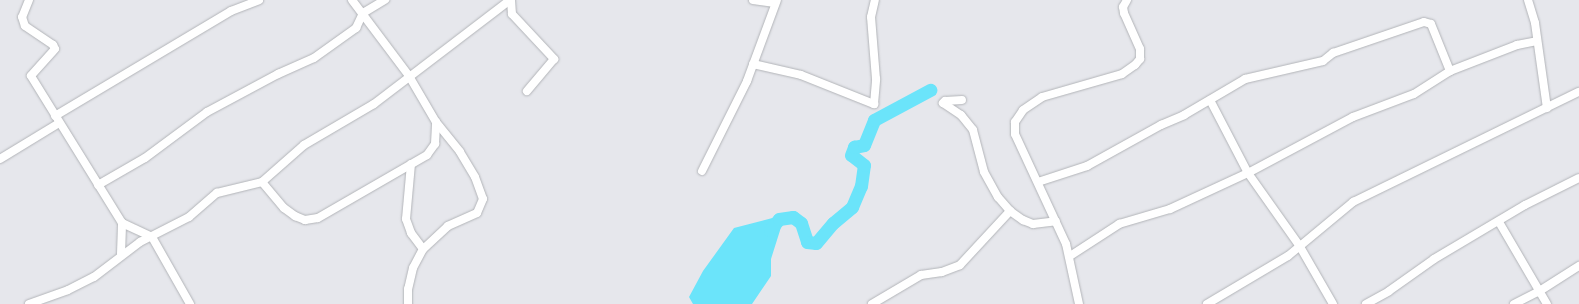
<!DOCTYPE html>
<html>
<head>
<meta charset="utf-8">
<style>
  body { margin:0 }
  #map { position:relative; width:1579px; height:304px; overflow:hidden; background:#e6e7ec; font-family:"PT Sans Narrow",sans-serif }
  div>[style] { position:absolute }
  .water>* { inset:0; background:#6be4fa }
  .river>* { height:13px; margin:-6.5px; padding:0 6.5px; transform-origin:6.5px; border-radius:6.5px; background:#6be4fa }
  .roads { filter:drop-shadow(0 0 1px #b2b4b8) drop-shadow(0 0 1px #b2b4b8) }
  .street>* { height:8px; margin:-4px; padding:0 4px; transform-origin:4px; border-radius:4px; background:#fff }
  span { translate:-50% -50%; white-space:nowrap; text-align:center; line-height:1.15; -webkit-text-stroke:3px #e6e7ec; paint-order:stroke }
</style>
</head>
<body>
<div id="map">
  <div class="water">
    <i style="clip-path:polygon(780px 216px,783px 221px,771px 259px,771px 276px,752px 304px,693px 304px,689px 297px,703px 271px,734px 228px)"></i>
  </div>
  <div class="river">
    <i style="left:770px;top:230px;width:14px;rotate:-51deg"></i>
    <i style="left:779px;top:219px;width:14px;rotate:-8deg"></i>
    <i style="left:793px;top:217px;width:10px;rotate:37deg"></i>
    <i style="left:801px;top:223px;width:20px;rotate:72deg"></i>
    <i style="left:807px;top:242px;width:9px;rotate:6deg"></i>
    <i style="left:816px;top:243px;width:26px;rotate:-50deg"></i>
    <i style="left:833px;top:223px;width:25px;rotate:-40deg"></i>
    <i style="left:852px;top:207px;width:23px;rotate:-67deg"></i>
    <i style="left:861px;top:186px;width:21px;rotate:-82deg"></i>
    <i style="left:864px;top:165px;width:16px;rotate:-142deg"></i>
    <i style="left:851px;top:155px;width:9px;rotate:-69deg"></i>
    <i style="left:854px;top:147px;width:10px;rotate:-11deg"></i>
    <i style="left:864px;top:145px;width:27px;rotate:-68deg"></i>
    <i style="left:874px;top:120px;width:64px;rotate:-28.2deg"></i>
  </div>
  <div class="roads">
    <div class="street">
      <i style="left:29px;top:0;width:18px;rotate:112deg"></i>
      <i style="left:22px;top:17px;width:9px;rotate:72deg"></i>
      <i style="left:25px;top:26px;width:34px;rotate:34deg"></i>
      <i style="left:53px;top:45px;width:4px;rotate:63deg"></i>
      <i style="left:55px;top:49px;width:36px;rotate:132deg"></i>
      <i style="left:31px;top:76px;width:173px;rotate:58.2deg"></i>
      <i style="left:122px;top:223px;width:33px;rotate:25deg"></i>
      <i style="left:152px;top:237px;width:77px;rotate:60.4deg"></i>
      <i style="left:352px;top:0;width:95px;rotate:53.1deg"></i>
      <i style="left:409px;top:76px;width:53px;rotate:59.6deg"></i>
      <i style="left:436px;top:122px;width:38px;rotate:51deg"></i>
      <i style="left:460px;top:152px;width:29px;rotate:59deg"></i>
      <i style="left:475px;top:177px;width:23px;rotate:70deg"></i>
      <i style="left:483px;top:199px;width:15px;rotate:113deg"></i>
      <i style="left:477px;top:213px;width:32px;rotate:156deg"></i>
      <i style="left:448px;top:226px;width:34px;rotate:137deg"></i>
      <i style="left:423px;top:249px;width:21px;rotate:118deg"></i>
      <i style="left:413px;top:268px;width:22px;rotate:103deg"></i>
      <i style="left:408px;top:289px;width:15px;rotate:90deg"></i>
      <i style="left:511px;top:0;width:14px;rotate:86deg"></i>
      <i style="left:512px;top:14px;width:62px;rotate:47deg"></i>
      <i style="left:554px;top:59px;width:42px;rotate:130.2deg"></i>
      <i style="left:753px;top:0;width:22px;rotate:8deg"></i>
      <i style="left:1528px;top:0;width:24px;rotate:73deg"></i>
      <i style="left:1535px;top:23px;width:86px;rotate:82deg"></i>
      <i style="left:753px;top:64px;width:49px;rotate:12.9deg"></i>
      <i style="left:801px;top:75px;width:79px;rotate:21.7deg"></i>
      <i style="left:874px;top:104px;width:25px;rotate:-85deg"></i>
      <i style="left:876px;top:79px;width:62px;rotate:-94.6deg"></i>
      <i style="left:871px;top:17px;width:17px;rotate:-77deg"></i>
      <i style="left:962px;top:100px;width:17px;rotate:177deg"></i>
      <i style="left:945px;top:101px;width:3px;rotate:135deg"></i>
      <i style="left:943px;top:103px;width:22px;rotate:34deg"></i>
      <i style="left:961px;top:115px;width:19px;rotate:51deg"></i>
      <i style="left:973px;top:130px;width:43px;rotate:75.3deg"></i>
      <i style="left:984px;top:172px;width:29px;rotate:61deg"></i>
      <i style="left:998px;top:197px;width:18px;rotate:49deg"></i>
      <i style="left:1010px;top:211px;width:16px;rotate:35deg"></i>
      <i style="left:1023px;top:220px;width:11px;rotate:22deg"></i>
      <i style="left:1033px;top:224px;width:23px;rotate:-7deg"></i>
      <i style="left:1210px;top:100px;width:82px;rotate:62.5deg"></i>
      <i style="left:1248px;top:173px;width:88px;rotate:54.7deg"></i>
      <i style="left:1299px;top:245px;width:68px;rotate:60deg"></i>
      <i style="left:55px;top:116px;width:205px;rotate:-30.8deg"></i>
      <i style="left:231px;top:11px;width:30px;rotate:-21deg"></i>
      <i style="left:0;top:159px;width:69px;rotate:-31.4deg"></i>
      <i style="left:411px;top:164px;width:55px;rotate:95.2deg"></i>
      <i style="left:406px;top:219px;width:15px;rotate:70deg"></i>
      <i style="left:411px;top:233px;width:20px;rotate:53deg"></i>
      <i style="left:702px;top:171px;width:101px;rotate:-63.4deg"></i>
      <i style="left:747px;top:81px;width:86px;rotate:-69.7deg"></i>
      <i style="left:262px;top:182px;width:34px;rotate:50deg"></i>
      <i style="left:284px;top:208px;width:14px;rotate:36deg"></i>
      <i style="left:295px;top:216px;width:11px;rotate:22deg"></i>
      <i style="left:305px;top:220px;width:13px;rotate:-9deg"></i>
      <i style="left:318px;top:218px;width:126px;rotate:-30deg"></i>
      <i style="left:427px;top:155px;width:14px;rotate:-54deg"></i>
      <i style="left:435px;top:144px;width:22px;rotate:-87deg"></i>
      <i style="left:1038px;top:182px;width:52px;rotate:-18.1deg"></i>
      <i style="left:1087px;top:166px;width:85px;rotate:-29deg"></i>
      <i style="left:1161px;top:125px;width:25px;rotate:-23deg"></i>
      <i style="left:1184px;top:115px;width:71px;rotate:-30.5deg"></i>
      <i style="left:1245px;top:79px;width:80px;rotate:-13deg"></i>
      <i style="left:1323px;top:61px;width:13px;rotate:-39deg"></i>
      <i style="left:1333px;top:53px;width:96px;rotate:-18.8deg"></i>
      <i style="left:1424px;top:22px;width:7px;rotate:16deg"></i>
      <i style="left:1431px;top:24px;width:51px;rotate:68deg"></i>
      <i style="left:98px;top:185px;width:54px;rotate:-29.9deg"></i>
      <i style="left:145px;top:158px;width:77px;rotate:-36.6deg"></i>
      <i style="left:207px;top:112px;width:81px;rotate:-28.2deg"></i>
      <i style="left:278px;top:74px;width:39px;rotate:-24deg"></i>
      <i style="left:314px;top:58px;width:52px;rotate:-35.5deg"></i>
      <i style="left:356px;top:28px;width:17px;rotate:-65deg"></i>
      <i style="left:363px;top:13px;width:26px;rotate:-31deg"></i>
      <i style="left:1499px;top:222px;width:95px;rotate:59.7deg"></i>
      <i style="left:121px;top:254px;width:31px;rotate:-88deg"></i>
      <i style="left:1070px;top:256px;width:59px;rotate:-33.1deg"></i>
      <i style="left:1119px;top:224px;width:53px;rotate:-16.4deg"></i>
      <i style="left:1170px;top:209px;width:86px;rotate:-24.8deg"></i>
      <i style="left:1248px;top:173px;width:119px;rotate:-28.1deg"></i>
      <i style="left:1353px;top:117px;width:65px;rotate:-20.7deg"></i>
      <i style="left:1414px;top:94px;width:43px;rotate:-32.6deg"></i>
      <i style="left:1450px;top:71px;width:72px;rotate:-21.2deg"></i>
      <i style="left:1517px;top:45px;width:20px;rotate:-11deg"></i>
      <i style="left:29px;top:304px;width:41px;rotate:-19.7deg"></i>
      <i style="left:68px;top:290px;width:29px;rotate:-27deg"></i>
      <i style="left:94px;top:277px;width:58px;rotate:-37.3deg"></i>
      <i style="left:140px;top:242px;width:55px;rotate:-27deg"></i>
      <i style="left:189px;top:217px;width:37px;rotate:-41deg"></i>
      <i style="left:217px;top:193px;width:46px;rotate:-13.7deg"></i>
      <i style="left:262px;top:182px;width:56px;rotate:-41.4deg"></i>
      <i style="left:304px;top:145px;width:81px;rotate:-30.4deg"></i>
      <i style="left:374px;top:104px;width:171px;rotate:-37.4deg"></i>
      <i style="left:872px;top:304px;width:57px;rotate:-30.6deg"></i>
      <i style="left:921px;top:275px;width:21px;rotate:-8deg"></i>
      <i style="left:942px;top:272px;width:19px;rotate:-21deg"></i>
      <i style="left:960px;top:265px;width:74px;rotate:-47.2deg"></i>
      <i style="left:1079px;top:304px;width:61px;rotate:-102.2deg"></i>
      <i style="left:1066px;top:244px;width:121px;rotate:-114.9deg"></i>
      <i style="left:1015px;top:134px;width:12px;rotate:-90deg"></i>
      <i style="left:1015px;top:122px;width:14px;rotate:-56deg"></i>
      <i style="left:1023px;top:110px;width:23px;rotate:-34deg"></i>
      <i style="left:1042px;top:97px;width:83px;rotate:-16deg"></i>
      <i style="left:1122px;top:74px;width:16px;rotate:-35deg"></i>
      <i style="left:1135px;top:65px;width:8px;rotate:-50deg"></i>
      <i style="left:1140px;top:59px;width:10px;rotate:-90deg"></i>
      <i style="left:1140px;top:49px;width:39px;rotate:-114deg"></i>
      <i style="left:1124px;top:13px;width:6px;rotate:-99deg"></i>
      <i style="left:1123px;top:7px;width:8px;rotate:-60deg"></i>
      <i style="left:1207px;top:304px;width:94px;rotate:-30.7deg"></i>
      <i style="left:1288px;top:256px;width:85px;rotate:-39.7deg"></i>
      <i style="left:1353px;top:202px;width:251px;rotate:-26deg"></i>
      <i style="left:1366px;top:304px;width:26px;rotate:-29deg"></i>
      <i style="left:1389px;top:291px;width:55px;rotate:-35.4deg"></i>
      <i style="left:1434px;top:259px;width:106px;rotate:-30.7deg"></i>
      <i style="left:1525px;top:205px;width:60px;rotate:-26.6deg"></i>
      <i style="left:1514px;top:304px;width:27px;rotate:-27deg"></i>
      <i style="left:1538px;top:292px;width:49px;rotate:-32.4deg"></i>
    </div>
  </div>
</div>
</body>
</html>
